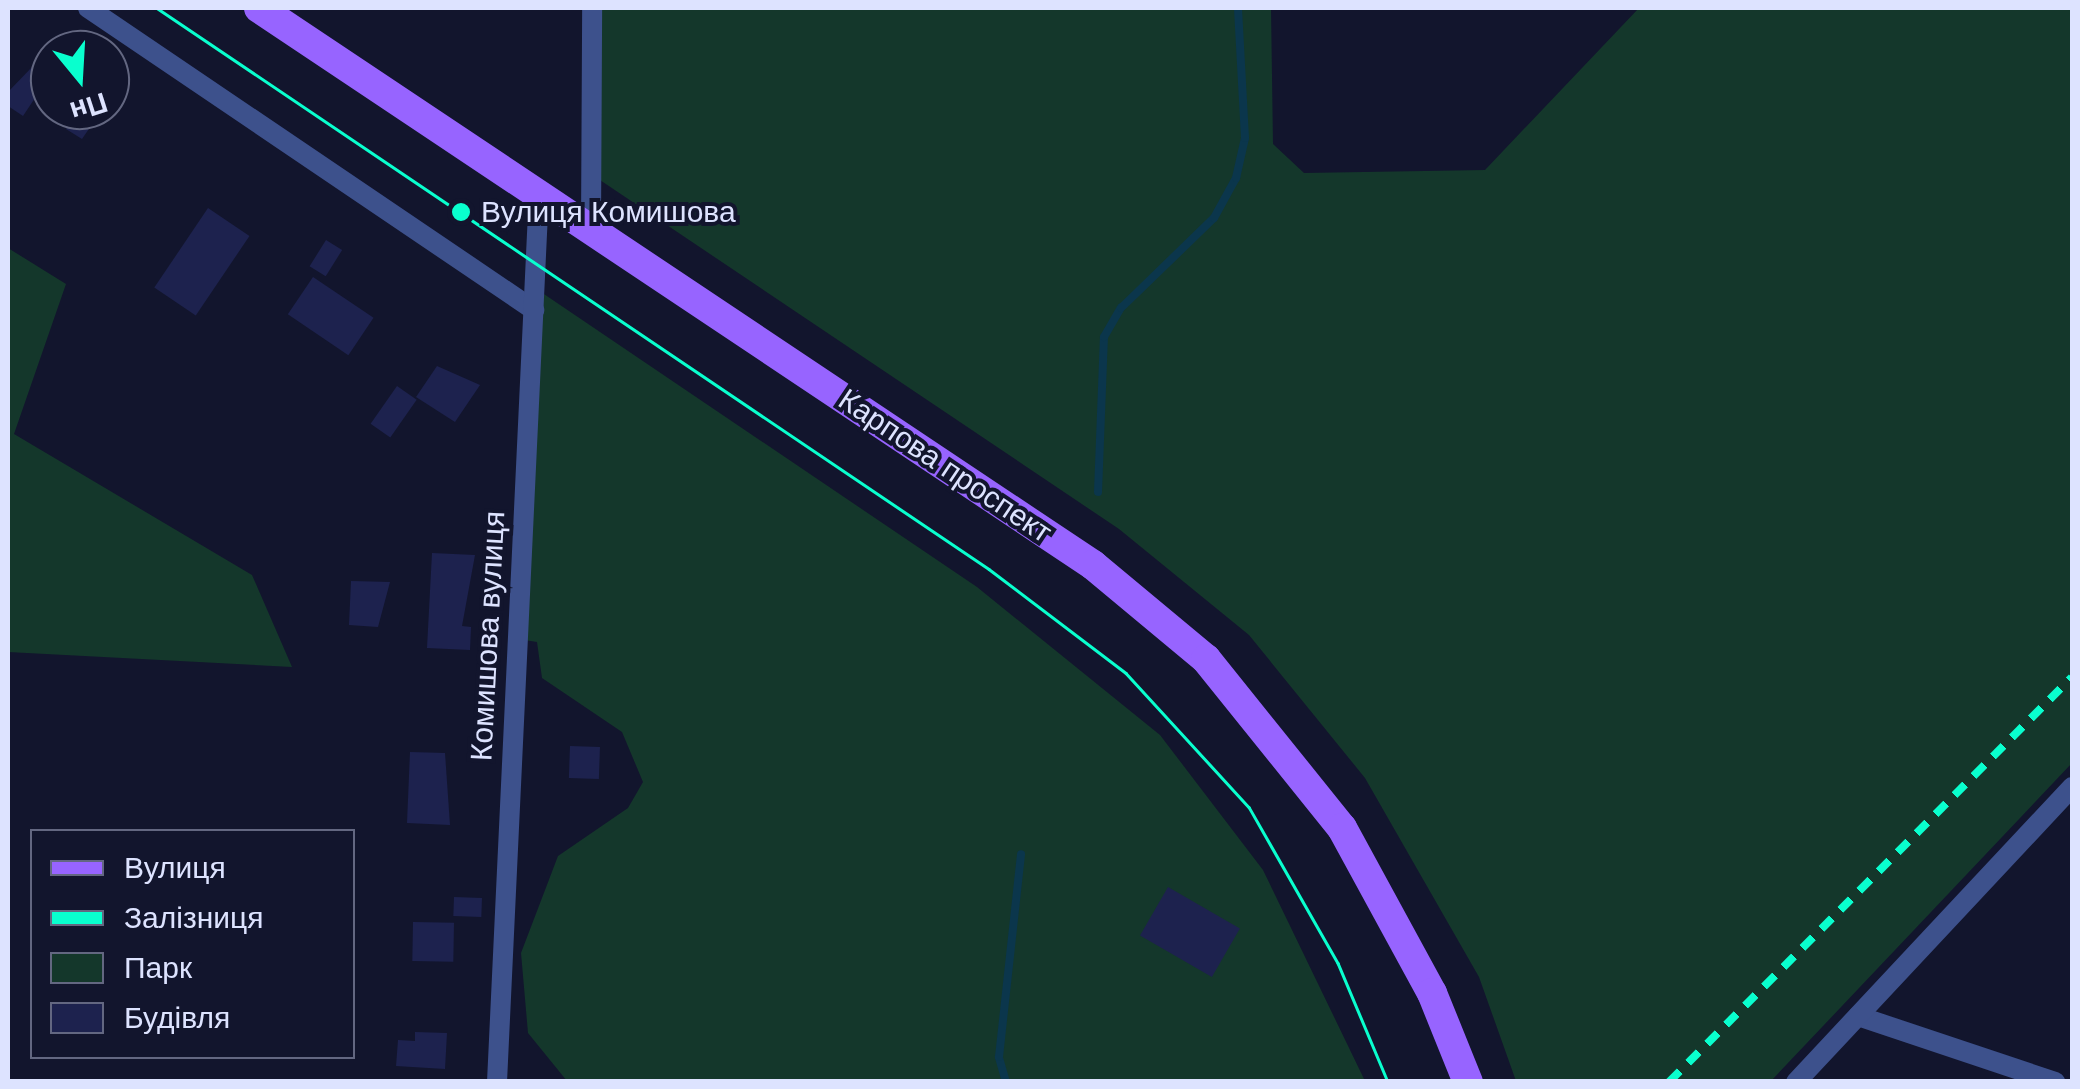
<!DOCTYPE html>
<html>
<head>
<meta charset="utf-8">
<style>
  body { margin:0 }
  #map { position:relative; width:2080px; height:1089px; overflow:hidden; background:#12152d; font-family:Helvetica,sans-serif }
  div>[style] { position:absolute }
  .green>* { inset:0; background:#14372b }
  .stream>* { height:8px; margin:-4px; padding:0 4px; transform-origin:4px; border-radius:4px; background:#0b364c }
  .building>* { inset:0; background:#1d224e; transform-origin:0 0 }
  .minor>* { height:20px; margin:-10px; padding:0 10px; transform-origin:10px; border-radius:10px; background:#3d518c }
  .primary>* { height:30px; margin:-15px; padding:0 15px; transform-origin:15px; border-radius:15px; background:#9764ff }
  .tram>* { height:2.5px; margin:-1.25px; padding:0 1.25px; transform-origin:1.25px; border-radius:1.25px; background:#09ffce }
  .rail>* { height:8px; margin-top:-4px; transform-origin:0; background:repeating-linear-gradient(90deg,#09ffce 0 15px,transparent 0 27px) }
  .dots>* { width:28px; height:28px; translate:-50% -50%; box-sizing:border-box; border:5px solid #12152d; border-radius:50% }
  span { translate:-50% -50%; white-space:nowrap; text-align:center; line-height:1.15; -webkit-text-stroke:8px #12152d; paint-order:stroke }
  .poi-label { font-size:30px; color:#dde3ff }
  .left { translate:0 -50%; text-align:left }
  .street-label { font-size:30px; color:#dde3ff }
  .frame { position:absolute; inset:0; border:10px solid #dde3ff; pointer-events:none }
  .legend { position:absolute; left:30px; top:829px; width:325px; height:230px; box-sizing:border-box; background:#12152d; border:2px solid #636781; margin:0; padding:12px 18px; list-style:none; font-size:30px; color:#dde3ff }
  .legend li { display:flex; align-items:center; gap:20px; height:50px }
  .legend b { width:50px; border:2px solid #636781 }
  .north { position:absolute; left:30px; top:30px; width:100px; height:100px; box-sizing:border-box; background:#12152d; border:2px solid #636781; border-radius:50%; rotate:162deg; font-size:28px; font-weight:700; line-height:40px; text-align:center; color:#dde3ff }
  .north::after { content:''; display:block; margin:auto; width:35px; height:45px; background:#09ffce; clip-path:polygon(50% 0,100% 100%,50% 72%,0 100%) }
</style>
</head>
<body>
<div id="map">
  <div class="green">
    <i style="clip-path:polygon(592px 8px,1271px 8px,1273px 144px,1304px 173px,1485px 170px,1639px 8px,2072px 8px,2072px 763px,1771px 1081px,1516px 1081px,1479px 977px,1365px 778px,1249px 635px,1119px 529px,591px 174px)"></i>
    <i style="clip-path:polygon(8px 248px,66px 284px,14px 434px,252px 575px,292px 667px,8px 652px)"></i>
    <i style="clip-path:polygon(535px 288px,977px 587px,1160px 735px,1263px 870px,1365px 1081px,567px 1081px,528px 1033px,521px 953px,558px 856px,628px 808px,643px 782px,622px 732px,542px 678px,537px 642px,518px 639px)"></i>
  </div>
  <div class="stream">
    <i style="left:1098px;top:492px;width:155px;rotate:-87.8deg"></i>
    <i style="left:1104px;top:337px;width:34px;rotate:-60deg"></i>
    <i style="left:1121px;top:308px;width:129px;rotate:-44.1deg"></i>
    <i style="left:1214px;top:218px;width:46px;rotate:-61.2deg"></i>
    <i style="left:1236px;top:178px;width:41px;rotate:-77.3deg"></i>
    <i style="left:1245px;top:138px;width:130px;rotate:-93.1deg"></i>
    <i style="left:1006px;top:1082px;width:26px;rotate:-106deg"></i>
    <i style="left:999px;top:1057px;width:204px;rotate:-83.8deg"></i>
  </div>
  <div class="building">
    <i style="clip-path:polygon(33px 66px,49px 77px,23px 116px,8px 106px,8px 92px)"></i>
    <i style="clip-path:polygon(79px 110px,102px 110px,82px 139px,66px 129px)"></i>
    <i style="left:208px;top:208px;width:50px;height:96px;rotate:34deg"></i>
    <i style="left:326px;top:240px;width:19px;height:31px;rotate:32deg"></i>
    <i style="left:313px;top:277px;width:73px;height:45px;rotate:34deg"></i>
    <i style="clip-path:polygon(437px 366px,480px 385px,455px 422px,416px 397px)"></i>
    <i style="left:397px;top:386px;width:24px;height:46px;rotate:35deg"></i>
    <i style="clip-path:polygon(432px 553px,475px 555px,462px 626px,471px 627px,470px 650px,427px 648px)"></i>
    <i style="clip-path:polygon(351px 581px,390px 582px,378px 627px,349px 625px)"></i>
    <i style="left:570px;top:746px;width:30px;height:32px;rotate:2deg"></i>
    <i style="clip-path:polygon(410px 752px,445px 753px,450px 825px,407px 823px)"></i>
    <i style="left:1168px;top:887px;width:83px;height:56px;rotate:30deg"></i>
    <i style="left:454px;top:897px;width:28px;height:19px;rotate:2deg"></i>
    <i style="left:413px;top:922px;width:41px;height:39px;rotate:1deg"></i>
    <i style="clip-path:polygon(415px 1032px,447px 1033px,445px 1069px,396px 1066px,398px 1040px,415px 1041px)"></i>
  </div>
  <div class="minor">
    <i style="left:88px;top:8px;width:539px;rotate:34.1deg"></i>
    <i style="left:591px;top:228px;width:220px;rotate:-89.7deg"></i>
    <i style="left:1858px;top:1016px;width:208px;rotate:18.5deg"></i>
    <i style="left:497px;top:1082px;width:890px;rotate:-87.3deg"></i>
    <i style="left:1796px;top:1082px;width:404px;rotate:-46.9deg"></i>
  </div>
  <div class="primary">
    <i style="left:259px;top:8px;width:1003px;rotate:33.74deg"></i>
    <i style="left:1093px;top:565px;width:147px;rotate:39.8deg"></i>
    <i style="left:1206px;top:659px;width:217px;rotate:51.2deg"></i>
    <i style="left:1342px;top:828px;width:188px;rotate:61.4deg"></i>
    <i style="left:1432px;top:993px;width:96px;rotate:68deg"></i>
  </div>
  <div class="tram">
    <i style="left:157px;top:8px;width:1003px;rotate:33.99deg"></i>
    <i style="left:989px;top:569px;width:172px;rotate:37.2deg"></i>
    <i style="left:1126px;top:673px;width:182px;rotate:47.5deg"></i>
    <i style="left:1249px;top:807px;width:180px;rotate:60.3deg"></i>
    <i style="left:1338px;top:963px;width:129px;rotate:67.2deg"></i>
  </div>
  <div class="rail">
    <i style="left:1669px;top:1082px;width:571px;rotate:-45.14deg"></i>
  </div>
  <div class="dots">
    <i style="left:461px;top:212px;background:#09ffce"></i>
  </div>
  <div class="poi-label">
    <span class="left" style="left:481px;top:212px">Вулиця Комишова</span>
  </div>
  <div class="street-label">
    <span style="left:945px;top:466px;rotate:34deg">Карпова проспект</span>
    <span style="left:488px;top:636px;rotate:-87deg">Комишова вулиця</span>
  </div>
  <div class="frame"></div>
  <ul class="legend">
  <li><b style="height:12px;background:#9764ff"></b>Вулиця</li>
  <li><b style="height:12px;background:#09ffce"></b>Залізниця</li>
  <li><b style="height:28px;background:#14372b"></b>Парк</li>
  <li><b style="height:28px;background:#1d224e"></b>Будівля</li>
  </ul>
  <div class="north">Пн</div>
</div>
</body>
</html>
